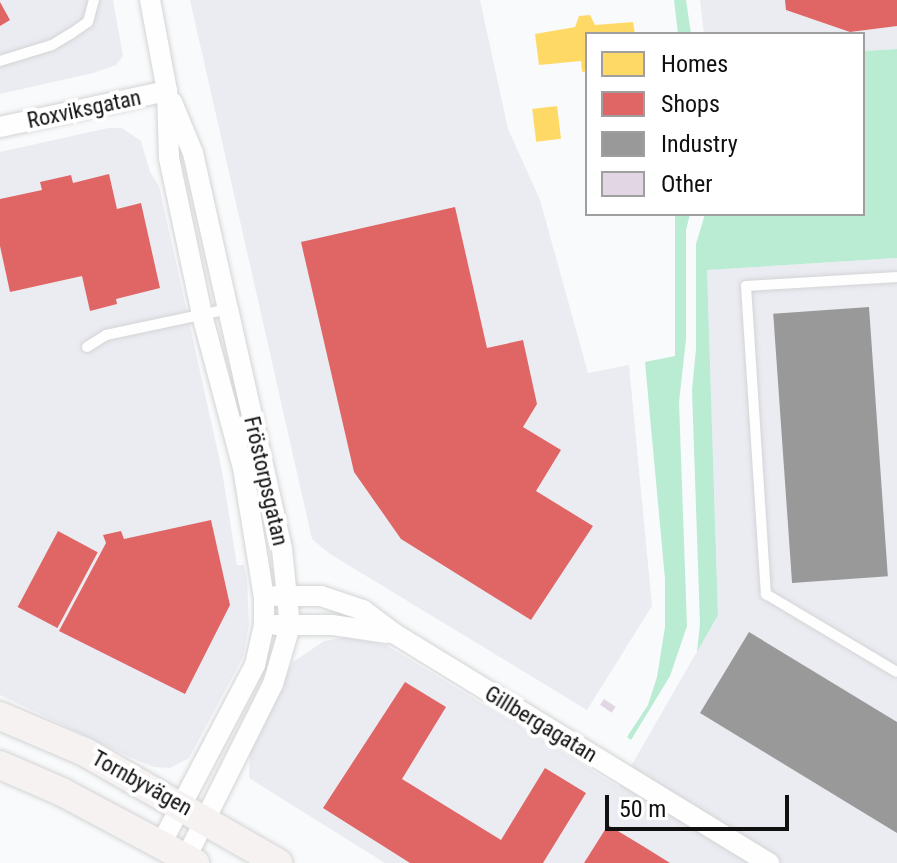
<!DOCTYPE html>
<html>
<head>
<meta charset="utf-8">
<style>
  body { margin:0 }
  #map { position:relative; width:897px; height:863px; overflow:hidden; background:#f9fafb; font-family:"Roboto Condensed",sans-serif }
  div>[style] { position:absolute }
  .built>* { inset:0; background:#ebecf2 }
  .green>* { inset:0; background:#baebd3 }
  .homes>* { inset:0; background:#ffd966; transform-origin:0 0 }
  .shops>* { inset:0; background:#e06666; transform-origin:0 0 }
  .industry>* { inset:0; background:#999; transform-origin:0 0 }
  .building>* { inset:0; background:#e3d6e4; transform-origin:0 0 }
  .roads { filter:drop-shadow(0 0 2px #d3d4d5) drop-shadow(0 0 2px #d3d4d5) }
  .lane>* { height:10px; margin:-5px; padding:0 5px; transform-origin:5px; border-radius:5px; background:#fefefe }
  .street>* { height:20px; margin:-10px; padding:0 10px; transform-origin:10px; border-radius:10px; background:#fefefe }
  .secondary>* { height:28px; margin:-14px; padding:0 14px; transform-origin:14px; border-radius:14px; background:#f6f2f1 }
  span { translate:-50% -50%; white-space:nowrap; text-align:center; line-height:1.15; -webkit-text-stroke:8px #fff; paint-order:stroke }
  .street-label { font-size:22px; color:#101011 }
  .legend { position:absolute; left:585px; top:32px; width:280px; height:184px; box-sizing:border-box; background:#fff; border:2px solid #9f9fa0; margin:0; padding:10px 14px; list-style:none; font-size:24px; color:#101011 }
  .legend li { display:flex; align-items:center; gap:16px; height:40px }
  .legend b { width:40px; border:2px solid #9f9fa0 }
  .scale { position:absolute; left:605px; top:795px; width:184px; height:36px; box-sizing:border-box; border:4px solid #101011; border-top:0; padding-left:10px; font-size:24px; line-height:28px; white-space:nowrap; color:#101011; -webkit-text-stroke:6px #fff; paint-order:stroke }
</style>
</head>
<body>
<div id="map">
  <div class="built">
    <i style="clip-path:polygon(0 0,113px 0,123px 56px,116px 65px,93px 73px,0 94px)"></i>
    <i style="clip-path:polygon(190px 0,480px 0,508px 129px,540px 200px,588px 373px,629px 365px,652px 606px,587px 710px,330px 554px,312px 539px)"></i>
    <i style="clip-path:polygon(700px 0,897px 0,897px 49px,863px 51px,863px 34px,704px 34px)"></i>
    <i style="clip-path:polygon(108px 128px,122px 128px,141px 141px,150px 172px,159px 186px,222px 471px,237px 565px,244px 565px,247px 579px,249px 625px,243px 657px,189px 758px,170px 768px,154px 767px,134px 759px,0 695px,0 152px)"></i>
    <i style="clip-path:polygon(897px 258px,897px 863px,385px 863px,249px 778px,250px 749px,293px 662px,324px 641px,346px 637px,386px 645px,619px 787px,718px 615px,707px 270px)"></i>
  </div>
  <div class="green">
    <i style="clip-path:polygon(674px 0,686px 0,691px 34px,678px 34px)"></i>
    <i style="clip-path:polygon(897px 49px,897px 258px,707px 270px,718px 615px,697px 652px,700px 624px,692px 390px,696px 349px,696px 244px,705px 214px,863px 214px,863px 51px)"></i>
    <i style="clip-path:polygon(675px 214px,690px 214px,686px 230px,686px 339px,679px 402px,687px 626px,670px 676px,631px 740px,627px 737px,648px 705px,657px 677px,665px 627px,665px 579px,645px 362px,675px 356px)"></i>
  </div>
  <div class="homes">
    <i style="clip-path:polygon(590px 15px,595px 25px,633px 22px,635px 34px,587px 34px,587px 71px,582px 72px,581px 61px,539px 65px,535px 34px,575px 27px,579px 16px)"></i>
    <i style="left:557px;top:106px;width:33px;height:25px;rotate:83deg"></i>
  </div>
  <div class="shops">
    <i style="clip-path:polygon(785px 0,897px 0,897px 26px,850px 32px,786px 10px)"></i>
    <i style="clip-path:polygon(0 2px,10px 20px,0 26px)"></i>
    <i style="clip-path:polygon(109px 174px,117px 209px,141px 203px,160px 288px,116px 299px,117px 304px,90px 311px,82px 276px,10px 292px,0 246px,0 199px,42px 190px,40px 182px,71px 175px,73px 183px)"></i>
    <i style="clip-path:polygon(455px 207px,487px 348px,523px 340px,537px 404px,523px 427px,561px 450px,536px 491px,593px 526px,531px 620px,401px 539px,354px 472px,301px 242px)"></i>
    <i style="clip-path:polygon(211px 520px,230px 605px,185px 694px,59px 631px,106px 543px,103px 535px,121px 531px,124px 539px)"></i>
    <i style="left:58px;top:531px;width:45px;height:86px;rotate:28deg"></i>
    <i style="clip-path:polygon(405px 682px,446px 707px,402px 779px,501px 840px,545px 768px,586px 793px,543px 863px,410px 863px,323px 808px)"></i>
    <i style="clip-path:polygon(608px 825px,646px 848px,670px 863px,584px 863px)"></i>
  </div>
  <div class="industry">
    <i style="left:869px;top:307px;width:270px;height:96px;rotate:86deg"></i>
    <i style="clip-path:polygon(749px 632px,897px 722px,897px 833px,700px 713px)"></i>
  </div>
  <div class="building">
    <i style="left:604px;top:699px;width:14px;height:7px;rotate:34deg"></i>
  </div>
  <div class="roads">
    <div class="lane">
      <i style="left:0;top:61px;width:54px;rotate:-17.1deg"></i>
      <i style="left:52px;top:45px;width:23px;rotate:-31deg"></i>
      <i style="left:72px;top:33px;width:19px;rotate:-35deg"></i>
      <i style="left:88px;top:22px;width:23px;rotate:-75deg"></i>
      <i style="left:897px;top:277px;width:151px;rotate:176.6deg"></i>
      <i style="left:746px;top:286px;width:309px;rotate:86.3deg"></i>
      <i style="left:766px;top:594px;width:152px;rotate:30.8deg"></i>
      <i style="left:87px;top:347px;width:22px;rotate:-32deg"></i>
      <i style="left:106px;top:335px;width:125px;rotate:-12deg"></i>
    </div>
    <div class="street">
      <i style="left:150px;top:0;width:93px;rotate:79.4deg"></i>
      <i style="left:167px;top:91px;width:67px;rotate:88.3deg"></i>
      <i style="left:169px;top:158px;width:160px;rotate:78.1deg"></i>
      <i style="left:202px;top:315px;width:158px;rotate:75deg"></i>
      <i style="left:243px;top:468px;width:131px;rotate:80.8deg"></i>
      <i style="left:264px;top:597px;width:28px;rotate:90deg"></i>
      <i style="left:264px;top:625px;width:41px;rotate:102.7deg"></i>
      <i style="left:255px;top:665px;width:202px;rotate:117.7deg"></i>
      <i style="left:172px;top:102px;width:55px;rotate:67.6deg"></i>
      <i style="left:193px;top:153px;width:160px;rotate:77.4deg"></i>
      <i style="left:228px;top:309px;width:246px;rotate:77.3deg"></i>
      <i style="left:282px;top:549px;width:77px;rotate:84.1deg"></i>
      <i style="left:290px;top:626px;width:60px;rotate:106.3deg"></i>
      <i style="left:273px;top:684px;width:195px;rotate:116.6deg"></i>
      <i style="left:0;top:127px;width:171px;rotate:-12.2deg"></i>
      <i style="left:276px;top:596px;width:45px"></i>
      <i style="left:321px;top:596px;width:44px;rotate:18.4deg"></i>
      <i style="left:363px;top:610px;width:40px;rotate:37deg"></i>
      <i style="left:395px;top:634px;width:439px;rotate:31.5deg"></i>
      <i style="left:276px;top:625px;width:57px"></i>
      <i style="left:333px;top:625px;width:55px;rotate:8.4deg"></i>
    </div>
    <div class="secondary">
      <i style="left:0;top:716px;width:92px;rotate:23deg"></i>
      <i style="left:85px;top:752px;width:223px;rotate:29.9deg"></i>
      <i style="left:0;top:765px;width:68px;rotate:23.5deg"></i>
      <i style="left:62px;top:792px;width:151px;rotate:28.1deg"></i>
    </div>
  </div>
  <div class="street-label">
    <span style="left:84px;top:109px;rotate:-12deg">Roxviksgatan</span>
    <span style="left:266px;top:481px;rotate:77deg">Fröstorpsgatan</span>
    <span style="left:541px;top:724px;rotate:31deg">Gillbergagatan</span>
    <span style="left:142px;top:783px;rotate:29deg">Tornbyvägen</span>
  </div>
  <ul class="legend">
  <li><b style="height:22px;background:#ffd966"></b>Homes</li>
  <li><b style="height:22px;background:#e06666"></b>Shops</li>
  <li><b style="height:22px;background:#999"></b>Industry</li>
  <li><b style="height:22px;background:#e3d6e4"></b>Other</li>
  </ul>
  <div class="scale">50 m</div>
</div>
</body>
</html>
